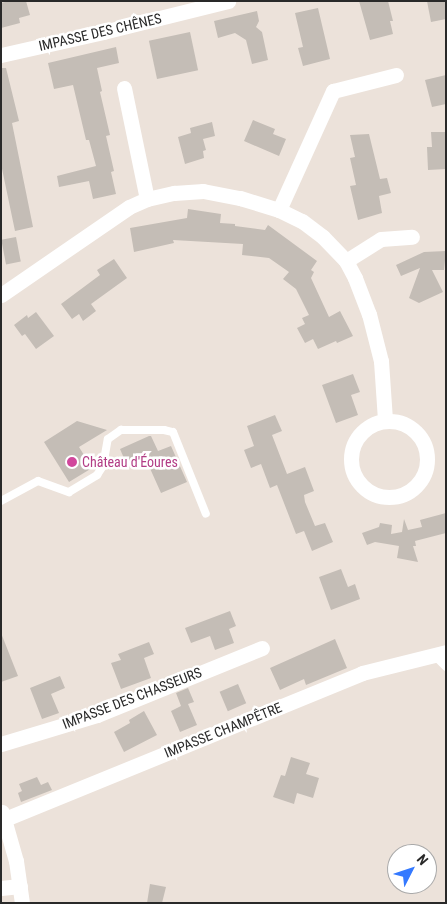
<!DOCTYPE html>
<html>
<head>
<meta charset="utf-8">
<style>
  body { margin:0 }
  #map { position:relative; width:447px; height:904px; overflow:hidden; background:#ece2da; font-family:"Roboto Condensed",sans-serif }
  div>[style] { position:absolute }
  .building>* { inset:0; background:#c4bdb6; transform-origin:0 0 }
  .lane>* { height:8px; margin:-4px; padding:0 4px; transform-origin:4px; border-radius:4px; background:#fff }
  .street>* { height:15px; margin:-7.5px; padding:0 7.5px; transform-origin:7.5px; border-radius:7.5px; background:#fff }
  .street>.ring { margin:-7.5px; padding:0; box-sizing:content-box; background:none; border:15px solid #fff; border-radius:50% }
  .dots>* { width:14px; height:14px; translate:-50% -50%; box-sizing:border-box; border:2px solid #fff; border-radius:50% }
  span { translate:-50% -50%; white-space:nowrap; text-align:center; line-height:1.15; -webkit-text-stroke:5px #fff; paint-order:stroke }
  .street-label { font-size:14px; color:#292929 }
  .hotel-label { font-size:14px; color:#b23c85 }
  .left { translate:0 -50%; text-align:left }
  .frame { position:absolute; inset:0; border:2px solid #292929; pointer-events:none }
  .north { position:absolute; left:387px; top:844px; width:50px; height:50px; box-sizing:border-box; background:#fff; border:1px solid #a9a9a9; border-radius:50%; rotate:49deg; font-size:14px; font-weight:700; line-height:20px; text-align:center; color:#292929 }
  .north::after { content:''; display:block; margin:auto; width:18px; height:22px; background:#3479ff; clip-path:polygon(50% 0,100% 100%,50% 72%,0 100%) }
</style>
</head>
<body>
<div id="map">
  <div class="building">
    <i style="clip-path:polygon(9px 1px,26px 1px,30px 15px,19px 18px,20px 23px,1px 28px,1px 3px)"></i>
    <i style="clip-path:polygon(359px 1px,388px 1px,393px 21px,390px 21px,393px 34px,370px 40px)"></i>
    <i style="clip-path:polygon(427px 1px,446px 1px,446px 19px,431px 22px)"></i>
    <i style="clip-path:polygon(318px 8px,330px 59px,303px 66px,298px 48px,303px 47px,295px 13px)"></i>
    <i style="clip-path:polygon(257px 11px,259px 21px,256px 27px,262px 32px,268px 60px,252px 64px,246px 40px,235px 33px,218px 38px,214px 21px)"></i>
    <i style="left:190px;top:32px;width:39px;height:42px;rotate:78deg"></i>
    <i style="clip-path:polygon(116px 47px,119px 63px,97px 68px,102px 91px,100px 92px,110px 135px,106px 136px,114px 171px,111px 172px,116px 194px,93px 199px,89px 181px,59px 187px,57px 176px,96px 166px,89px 140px,86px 140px,73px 85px,54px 89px,48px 63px)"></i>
    <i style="clip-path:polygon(1px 68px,6px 68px,19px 121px,12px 123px,33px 227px,15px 231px,1px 164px)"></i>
    <i style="clip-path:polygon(446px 75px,446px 104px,432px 107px,425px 80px)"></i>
    <i style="clip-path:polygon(253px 120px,275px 129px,273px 134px,286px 139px,279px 156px,244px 141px)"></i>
    <i style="clip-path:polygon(212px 122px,215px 136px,203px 139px,206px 150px,203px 151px,204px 158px,185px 164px,178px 137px,191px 133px,190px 128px)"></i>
    <i style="clip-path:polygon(431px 132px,446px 132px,446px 169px,428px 170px,427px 147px,432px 147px)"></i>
    <i style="clip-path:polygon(369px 134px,380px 179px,387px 178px,391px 193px,379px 196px,382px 213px,358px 220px,350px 186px,356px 185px,350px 158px,355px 157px,350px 135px)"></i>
    <i style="clip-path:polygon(188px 209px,221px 214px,220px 223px,235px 224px,235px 226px,265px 230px,268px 225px,317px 261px,311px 270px,314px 272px,311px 278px,329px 317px,340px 311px,353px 336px,337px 343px,336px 341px,318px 349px,313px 339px,305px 343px,297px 328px,305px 324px,302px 318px,309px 315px,296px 289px,283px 279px,289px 272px,269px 258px,242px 255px,243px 244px,173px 240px,174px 243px,134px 252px,130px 228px,187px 218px)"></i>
    <i style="left:16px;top:237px;width:25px;height:15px;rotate:79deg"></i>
    <i style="clip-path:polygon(446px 251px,444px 270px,432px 270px,443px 292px,419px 303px,409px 298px,420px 268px,401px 276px,396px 265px,424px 252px)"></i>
    <i style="clip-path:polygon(114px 259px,127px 278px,91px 304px,96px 311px,83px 321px,79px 314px,72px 319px,61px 304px,100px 275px,97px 270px)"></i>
    <i style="clip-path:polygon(36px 312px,54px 336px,36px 349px,25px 334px,22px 336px,14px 325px,27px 315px,28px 318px)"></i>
    <i style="clip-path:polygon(353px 374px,360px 392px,351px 395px,358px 415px,336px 423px,322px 385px)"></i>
    <i style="clip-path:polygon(275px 415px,282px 431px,272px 435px,287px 474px,305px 467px,314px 491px,304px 495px,305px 502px,315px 526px,325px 523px,333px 542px,312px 551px,304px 531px,296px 534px,277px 485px,270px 488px,261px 464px,251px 468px,244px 450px,254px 446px,247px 426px)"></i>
    <i style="clip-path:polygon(77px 421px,107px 430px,79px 447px,92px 468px,69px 482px,44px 442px)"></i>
    <i style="clip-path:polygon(149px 436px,151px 436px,158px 451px,171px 446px,187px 482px,161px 493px,144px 455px,126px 463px,120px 449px)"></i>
    <i style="clip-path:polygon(446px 513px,446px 533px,415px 541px,416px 546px,413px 546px,418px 562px,397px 558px,399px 546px,375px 542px,367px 545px,362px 533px,379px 527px,380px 523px,392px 525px,391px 534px,402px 532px,404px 519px,408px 530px,422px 527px,420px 520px)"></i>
    <i style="clip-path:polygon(341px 569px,348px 587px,355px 584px,360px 599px,331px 610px,319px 577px)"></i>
    <i style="clip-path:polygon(230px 611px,236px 626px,229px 629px,234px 643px,215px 650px,210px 636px,191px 643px,185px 628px)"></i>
    <i style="clip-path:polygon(1px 633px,18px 676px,1px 682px)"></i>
    <i style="clip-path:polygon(335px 639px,347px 668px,306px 685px,304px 679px,280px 690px,270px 668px)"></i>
    <i style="clip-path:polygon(149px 642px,154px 654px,144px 658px,151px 678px,121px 689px,111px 663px,121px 660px,118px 654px)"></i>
    <i style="clip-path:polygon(60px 676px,65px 688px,51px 694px,59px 713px,42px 719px,30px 688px)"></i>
    <i style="left:238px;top:684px;width:21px;height:20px;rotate:67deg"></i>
    <i style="clip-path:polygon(188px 688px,194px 702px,188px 704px,197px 725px,180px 732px,171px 711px,181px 706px,176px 693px)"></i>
    <i style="clip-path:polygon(144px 711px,157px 735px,124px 752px,114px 732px,130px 723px,129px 720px)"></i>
    <i style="clip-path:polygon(291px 757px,310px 763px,306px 774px,319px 778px,313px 798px,297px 793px,294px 804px,273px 797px,281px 775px,285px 776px)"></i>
    <i style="clip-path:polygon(37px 777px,41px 785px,48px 782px,52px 790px,21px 802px,18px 793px,22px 791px,19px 784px)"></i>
    <i style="clip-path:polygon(150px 884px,166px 887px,162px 903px,147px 903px)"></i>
  </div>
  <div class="lane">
    <i style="left:1px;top:501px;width:42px;rotate:-28.4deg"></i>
    <i style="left:38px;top:481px;width:33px;rotate:20deg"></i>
    <i style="left:69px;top:492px;width:33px;rotate:-31deg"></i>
    <i style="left:97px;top:475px;width:11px;rotate:-56deg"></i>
    <i style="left:103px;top:466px;width:27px;rotate:-80deg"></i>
    <i style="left:108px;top:439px;width:16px;rotate:-35deg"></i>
    <i style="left:121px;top:430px;width:43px"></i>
    <i style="left:164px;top:430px;width:9px;rotate:13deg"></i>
    <i style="left:173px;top:432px;width:88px;rotate:68.1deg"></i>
    <i style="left:434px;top:655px;width:17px;rotate:45deg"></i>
  </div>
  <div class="street">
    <i style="left:1px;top:55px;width:105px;rotate:-12.7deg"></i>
    <i style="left:103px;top:32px;width:129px;rotate:-13.9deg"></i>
    <i style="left:124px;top:88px;width:113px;rotate:78.3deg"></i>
    <i style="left:279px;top:210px;width:131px;rotate:-65.6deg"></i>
    <i style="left:333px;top:91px;width:65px;rotate:-14.3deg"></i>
    <i style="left:346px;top:261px;width:41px;rotate:-32.2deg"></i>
    <i style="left:381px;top:239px;width:31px;rotate:-4deg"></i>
    <i style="left:1px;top:295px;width:155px;rotate:-34.5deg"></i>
    <i style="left:129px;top:207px;width:20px;rotate:-24deg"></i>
    <i style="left:147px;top:199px;width:28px;rotate:-13deg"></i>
    <i style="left:174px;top:193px;width:29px;rotate:-4deg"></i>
    <i style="left:203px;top:191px;width:38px;rotate:11deg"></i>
    <i style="left:240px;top:198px;width:41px;rotate:17.1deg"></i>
    <i style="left:279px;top:210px;width:25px;rotate:26deg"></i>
    <i style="left:302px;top:221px;width:26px;rotate:37deg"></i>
    <i style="left:323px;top:237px;width:33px;rotate:46deg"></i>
    <i style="left:346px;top:261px;width:19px;rotate:62deg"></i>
    <i style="left:355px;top:278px;width:39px;rotate:69deg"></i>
    <i style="left:369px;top:314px;width:49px;rotate:75.7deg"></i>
    <i style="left:381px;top:361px;width:59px;rotate:86.1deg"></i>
    <i class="ring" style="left:351px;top:421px;width:61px;height:61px"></i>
    <i style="left:1px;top:744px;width:100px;rotate:-16.8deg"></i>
    <i style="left:97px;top:715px;width:178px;rotate:-22.1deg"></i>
    <i style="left:2px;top:812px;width:51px;rotate:74.1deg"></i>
    <i style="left:16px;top:861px;width:42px;rotate:81.9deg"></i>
    <i style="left:5px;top:819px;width:386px;rotate:-22.2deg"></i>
    <i style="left:362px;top:673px;width:87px;rotate:-14deg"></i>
    <i style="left:1px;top:888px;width:19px;rotate:-6deg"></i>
  </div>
  <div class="dots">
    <i style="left:72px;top:462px;background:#d1479c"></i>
  </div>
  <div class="street-label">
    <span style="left:100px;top:32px;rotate:-13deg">IMPASSE DES CHÊNES</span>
    <span style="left:132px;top:698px;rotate:-21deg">IMPASSE DES CHASSEURS</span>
    <span style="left:223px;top:730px;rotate:-22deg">IMPASSE CHAMPÊTRE</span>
  </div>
  <div class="hotel-label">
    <span class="left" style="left:82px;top:462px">Château d'Éoures</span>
  </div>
  <div class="frame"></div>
  <div class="north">N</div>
</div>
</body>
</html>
